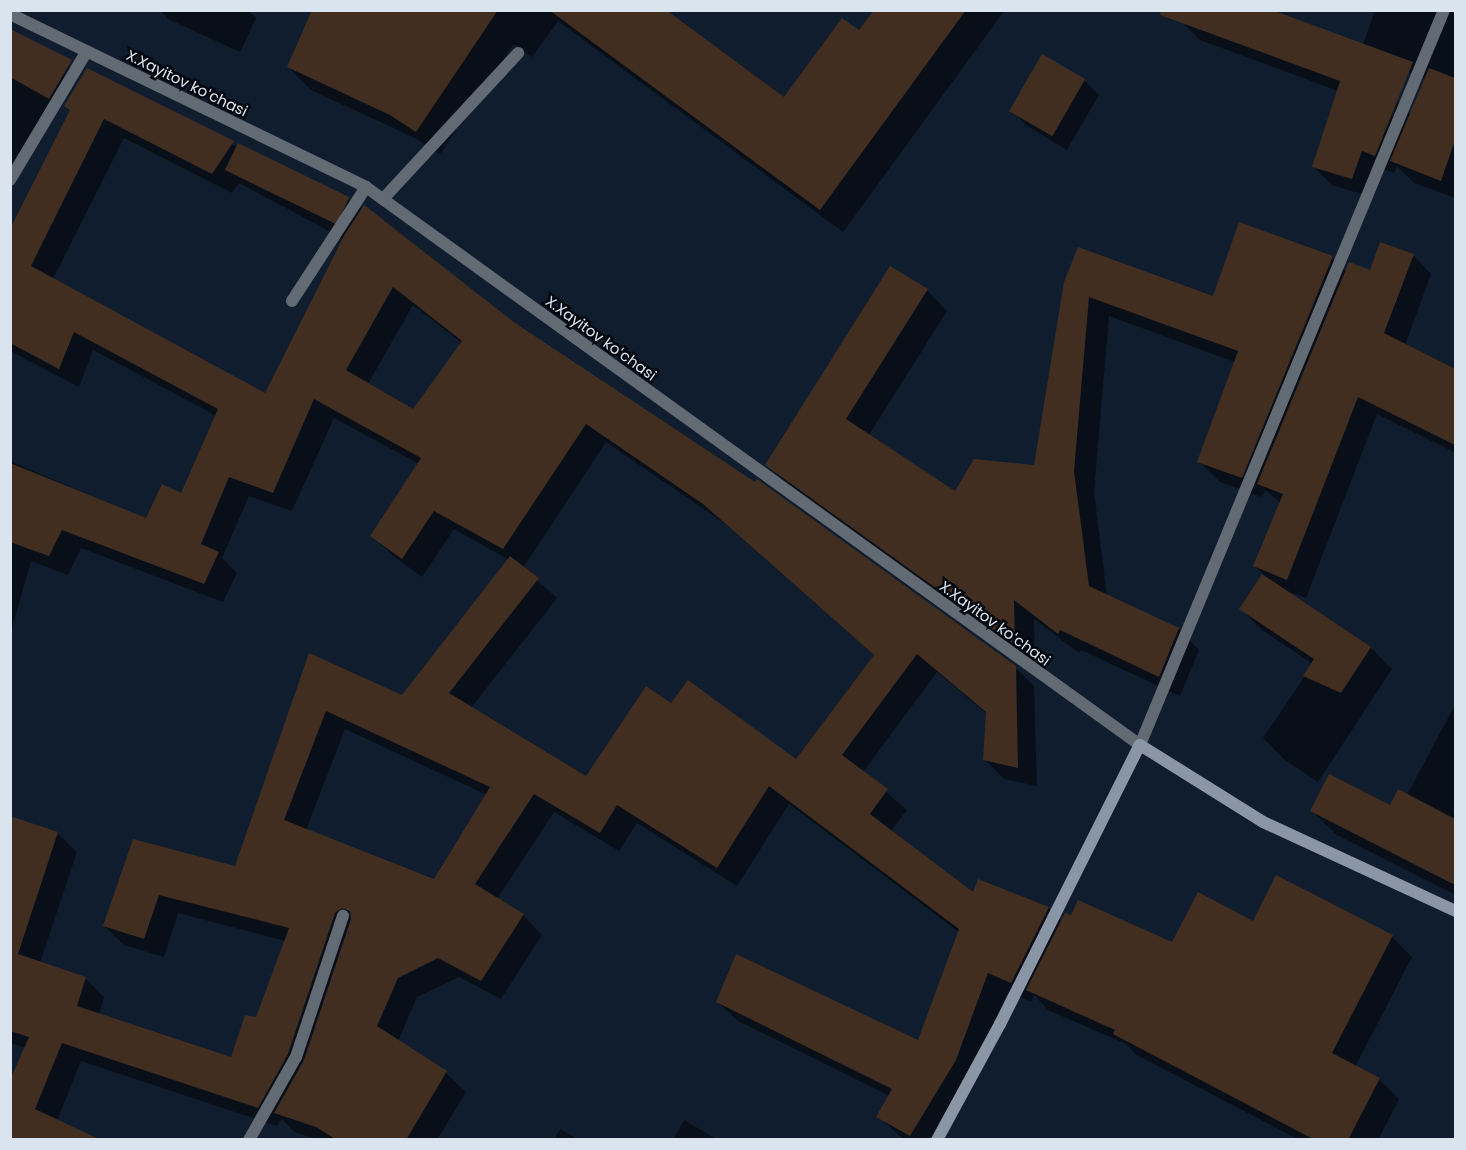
<!DOCTYPE html>
<html>
<head>
<meta charset="utf-8">
<style>
  body { margin:0 }
  #map { position:relative; width:1466px; height:1150px; overflow:hidden; background:#0f1d2e; font-family:Poppins,sans-serif }
  div>[style] { position:absolute }
  .shadow>* { inset:0; background:#0007 }
  .building>* { inset:0; background:#422e20; transform-origin:0 0 }
  .lane>* { height:12px; margin:-6px; padding:0 6px; transform-origin:6px; border-radius:6px; background:#626a73 }
  .street>* { height:12px; margin:-6px; padding:0 6px; transform-origin:6px; border-radius:6px; background:#626a73 }
  .secondary>* { height:12px; margin:-6px; padding:0 6px; transform-origin:6px; border-radius:6px; background:#8a96a5 }
  span { translate:-50% -50%; white-space:nowrap; text-align:center; line-height:1.15; -webkit-text-stroke:5px #03070e; paint-order:stroke }
  .street-label { font-size:15px; color:#dae4ef }
  .frame { position:absolute; inset:0; border:12px solid #dae4ef; pointer-events:none }
</style>
</head>
<body>
<div id="map">
  <div class="shadow">
    <i style="clip-path:polygon(160px 10px,248px 10px,256px 18px,240px 52px,168px 19px)"></i>
    <i style="clip-path:polygon(314px 10px,664px 10px,784px 99px,859px 32px,875px 10px,1005px 10px,843px 232px,558px 21px,532px 57px,514px 44px,440px 154px,415px 138px,311px 90px,288px 67px)"></i>
    <i style="clip-path:polygon(1375px 10px,1456px 10px,1456px 89px,1408px 72px,1397px 101px,1411px 115px,1414px 109px,1456px 131px,1456px 198px,1414px 183px,1397px 166px,1394px 173px,1380px 168px,1371px 197px,1332px 185px,1314px 167px,1338px 91px,1200px 40px,1182px 22px,1363px 45px)"></i>
    <i style="clip-path:polygon(10px 30px,60px 56px,79px 75px,10px 170px)"></i>
    <i style="clip-path:polygon(1042px 56px,1084px 80px,1099px 95px,1067px 150px,1026px 125px,1011px 110px)"></i>
    <i style="clip-path:polygon(evenodd,92px 71px,237px 147px,348px 199px,515px 325px,1015px 667px,1034px 686px,1037px 786px,1004px 779px,984px 759px,987px 714px,937px 672px,863px 772px,907px 810px,891px 831px,974px 894px,979px 881px,1049px 908px,1062px 922px,1173px 944px,1253px 923px,1277px 877px,1392px 937px,1412px 957px,1355px 1067px,1379px 1079px,1399px 1099px,1378px 1140px,1299px 1140px,1135px 1054px,1126px 1044px,1048px 1010px,1034px 995px,1031px 1002px,1008px 991px,975px 1079px,939px 1140px,904px 1140px,878px 1116px,890px 1096px,738px 1021px,718px 1002px,919px 1042px,960px 933px,789px 804px,737px 886px,637px 823px,619px 851px,554px 812px,497px 899px,523px 915px,542px 935px,501px 999px,459px 977px,417px 997px,398px 1041px,446px 1073px,466px 1092px,437px 1140px,318px 1140px,295px 1132px,282px 1119px,277px 1126px,81px 1061px,57px 1121px,10px 1140px,26px 1048px,10px 1043px,10px 817px,57px 833px,77px 852px,40px 963px,85px 978px,104px 997px,99px 1015px,232px 1059px,257px 1019px,286px 941px,178px 913px,164px 957px,124px 945px,104px 926px,134px 841px,236px 868px,310px 655px,402px 697px,509px 560px,454px 529px,422px 577px,392px 555px,372px 536px,419px 464px,334px 418px,292px 511px,249px 496px,222px 558px,237px 573px,223px 602px,81px 548px,68px 575px,31px 561px,10px 635px,10px 461px,147px 520px,182px 495px,217px 416px,93px 350px,79px 387px,10px 351px,10px 233px,92px 71px,124px 138px,232px 193px,239px 183px,344px 239px,266px 395px,53px 279px,124px 138px,92px 71px,413px 305px,462px 343px,414px 411px,368px 384px,413px 305px,92px 71px,606px 442px,724px 523px,875px 656px,797px 761px,671px 705px,587px 778px,471px 708px,557px 598px,523px 568px,606px 442px,92px 71px,345px 729px,487px 795px,435px 881px,306px 830px,345px 729px)"></i>
    <i style="clip-path:polygon(1240px 224px,1332px 257px,1346px 271px,1371px 271px,1413px 255px,1431px 274px,1405px 345px,1456px 371px,1456px 453px,1377px 414px,1306px 598px,1283px 590px,1371px 648px,1392px 669px,1318px 782px,1285px 760px,1263px 738px,1313px 664px,1262px 630px,1241px 609px,1264px 575px,1255px 566px,1281px 503px,1265px 490px,1262px 497px,1220px 482px,1199px 461px,1235px 362px,1109px 316px,1094px 492px,1107px 596px,1179px 629px,1199px 650px,1180px 696px,1081px 650px,1079px 653px,1034px 619px,1035px 663px,788px 485px,767px 465px,927px 290px,947px 311px,869px 435px,956px 494px,1035px 466px,1066px 282px,1214px 298px)"></i>
    <i style="clip-path:polygon(1456px 703px,1456px 895px,1337px 835px,1312px 811px,1391px 807px,1407px 795px)"></i>
    <i style="clip-path:polygon(684px 1120px,718px 1140px,673px 1140px)"></i>
    <i style="clip-path:polygon(560px 1129px,579px 1140px,554px 1140px)"></i>
  </div>
  <div class="building">
    <i style="clip-path:polygon(312px 10px,498px 10px,416px 132px,390px 115px,287px 67px)"></i>
    <i style="clip-path:polygon(549px 10px,666px 10px,784px 97px,842px 18px,859px 30px,874px 10px,966px 10px,820px 210px)"></i>
    <i style="clip-path:polygon(1161px 10px,1272px 10px,1413px 62px,1375px 156px,1362px 151px,1352px 179px,1312px 167px,1340px 81px,1160px 15px)"></i>
    <i style="clip-path:polygon(10px 29px,72px 60px,49px 99px,10px 77px)"></i>
    <i style="left:1042px;top:54px;width:50px;height:66px;rotate:30deg"></i>
    <i style="clip-path:polygon(evenodd,87px 68px,234px 141px,212px 174px,104px 119px,31px 266px,265px 393px,345px 234px,364px 205px,515px 323px,755px 482px,757px 479px,1016px 666px,1018px 768px,983px 760px,986px 712px,917px 654px,842px 755px,888px 789px,870px 814px,973px 892px,978px 879px,1049px 907px,1011px 983px,988px 973px,956px 1060px,910px 1136px,876px 1117px,892px 1089px,716px 1002px,736px 954px,918px 1040px,959px 929px,769px 786px,717px 868px,617px 805px,600px 833px,534px 794px,475px 884px,524px 914px,481px 981px,438px 958px,398px 978px,377px 1026px,447px 1071px,406px 1140px,337px 1140px,316px 1127px,274px 1113px,304px 1060px,351px 919px,350px 911px,342px 908px,335px 913px,288px 1054px,258px 1108px,62px 1043px,35px 1109px,101px 1140px,10px 1140px,10px 1080px,29px 1037px,10px 1031px,10px 816px,58px 832px,18px 954px,86px 977px,77px 1006px,231px 1057px,245px 1015px,256px 1017px,289px 928px,159px 895px,144px 939px,103px 926px,133px 839px,235px 866px,309px 653px,402px 695px,510px 556px,539px 578px,449px 693px,586px 776px,646px 686px,671px 703px,688px 680px,796px 759px,874px 655px,703px 504px,586px 424px,503px 549px,434px 511px,402px 559px,370px 536px,421px 458px,314px 399px,273px 493px,229px 477px,201px 544px,219px 552px,204px 584px,62px 530px,49px 556px,10px 542px,10px 463px,146px 518px,162px 484px,181px 493px,218px 409px,74px 332px,59px 369px,10px 343px,10px 229px,70px 110px,64px 106px,87px 68px,393px 287px,462px 341px,413px 409px,346px 370px,393px 287px,87px 68px,326px 711px,490px 787px,434px 879px,284px 820px,326px 711px)"></i>
    <i style="clip-path:polygon(1429px 68px,1455px 78px,1455px 140px,1441px 181px,1390px 161px)"></i>
    <i style="left:238px;top:143px;width:124px;height:30px;rotate:26deg"></i>
    <i style="clip-path:polygon(1239px 222px,1333px 256px,1242px 478px,1197px 462px,1238px 351px,1089px 297px,1074px 471px,1089px 586px,1179px 628px,1159px 677px,1060px 630px,1058px 634px,1014px 600px,1015px 645px,765px 465px,890px 266px,928px 289px,846px 419px,955px 491px,974px 459px,1034px 465px,1064px 282px,1078px 247px,1213px 296px)"></i>
    <i style="clip-path:polygon(1380px 242px,1414px 254px,1384px 333px,1455px 369px,1455px 445px,1358px 397px,1287px 580px,1253px 566px,1283px 494px,1257px 484px,1349px 262px,1370px 270px)"></i>
    <i style="clip-path:polygon(1262px 574px,1371px 647px,1341px 693px,1303px 676px,1314px 659px,1239px 609px)"></i>
    <i style="clip-path:polygon(1329px 774px,1390px 805px,1398px 789px,1455px 819px,1455px 885px,1310px 811px)"></i>
    <i style="clip-path:polygon(1276px 875px,1393px 935px,1332px 1053px,1380px 1078px,1348px 1140px,1315px 1140px,1113px 1034px,1115px 1030px,1026px 990px,1065px 913px,1071px 915px,1078px 900px,1172px 942px,1198px 892px,1253px 921px)"></i>
  </div>
  <div class="lane">
    <i style="left:10px;top:180px;width:150px;rotate:-59.2deg"></i>
    <i style="left:383px;top:199px;width:199px;rotate:-47.2deg"></i>
    <i style="left:292px;top:301px;width:136px;rotate:-57deg"></i>
    <i style="left:249px;top:1140px;width:95px;rotate:-60.5deg"></i>
    <i style="left:296px;top:1057px;width:149px;rotate:-71.6deg"></i>
  </div>
  <div class="street">
    <i style="left:10px;top:14px;width:396px;rotate:25.9deg"></i>
    <i style="left:366px;top:187px;width:954px;rotate:35.79deg"></i>
    <i style="left:1140px;top:745px;width:795px;rotate:-67.53deg"></i>
  </div>
  <div class="secondary">
    <i style="left:937px;top:1140px;width:132px;rotate:-61.5deg"></i>
    <i style="left:1000px;top:1024px;width:312px;rotate:-63.4deg"></i>
    <i style="left:1140px;top:745px;width:145px;rotate:32deg"></i>
    <i style="left:1263px;top:822px;width:213px;rotate:24.8deg"></i>
  </div>
  <div class="street-label">
    <span style="left:187px;top:83px;rotate:26deg">X.Xayitov koʻchasi</span>
    <span style="left:601px;top:338px;rotate:36deg">X.Xayitov koʻchasi</span>
    <span style="left:995px;top:623px;rotate:36deg">X.Xayitov koʻchasi</span>
  </div>
  <div class="frame"></div>
</div>
</body>
</html>
